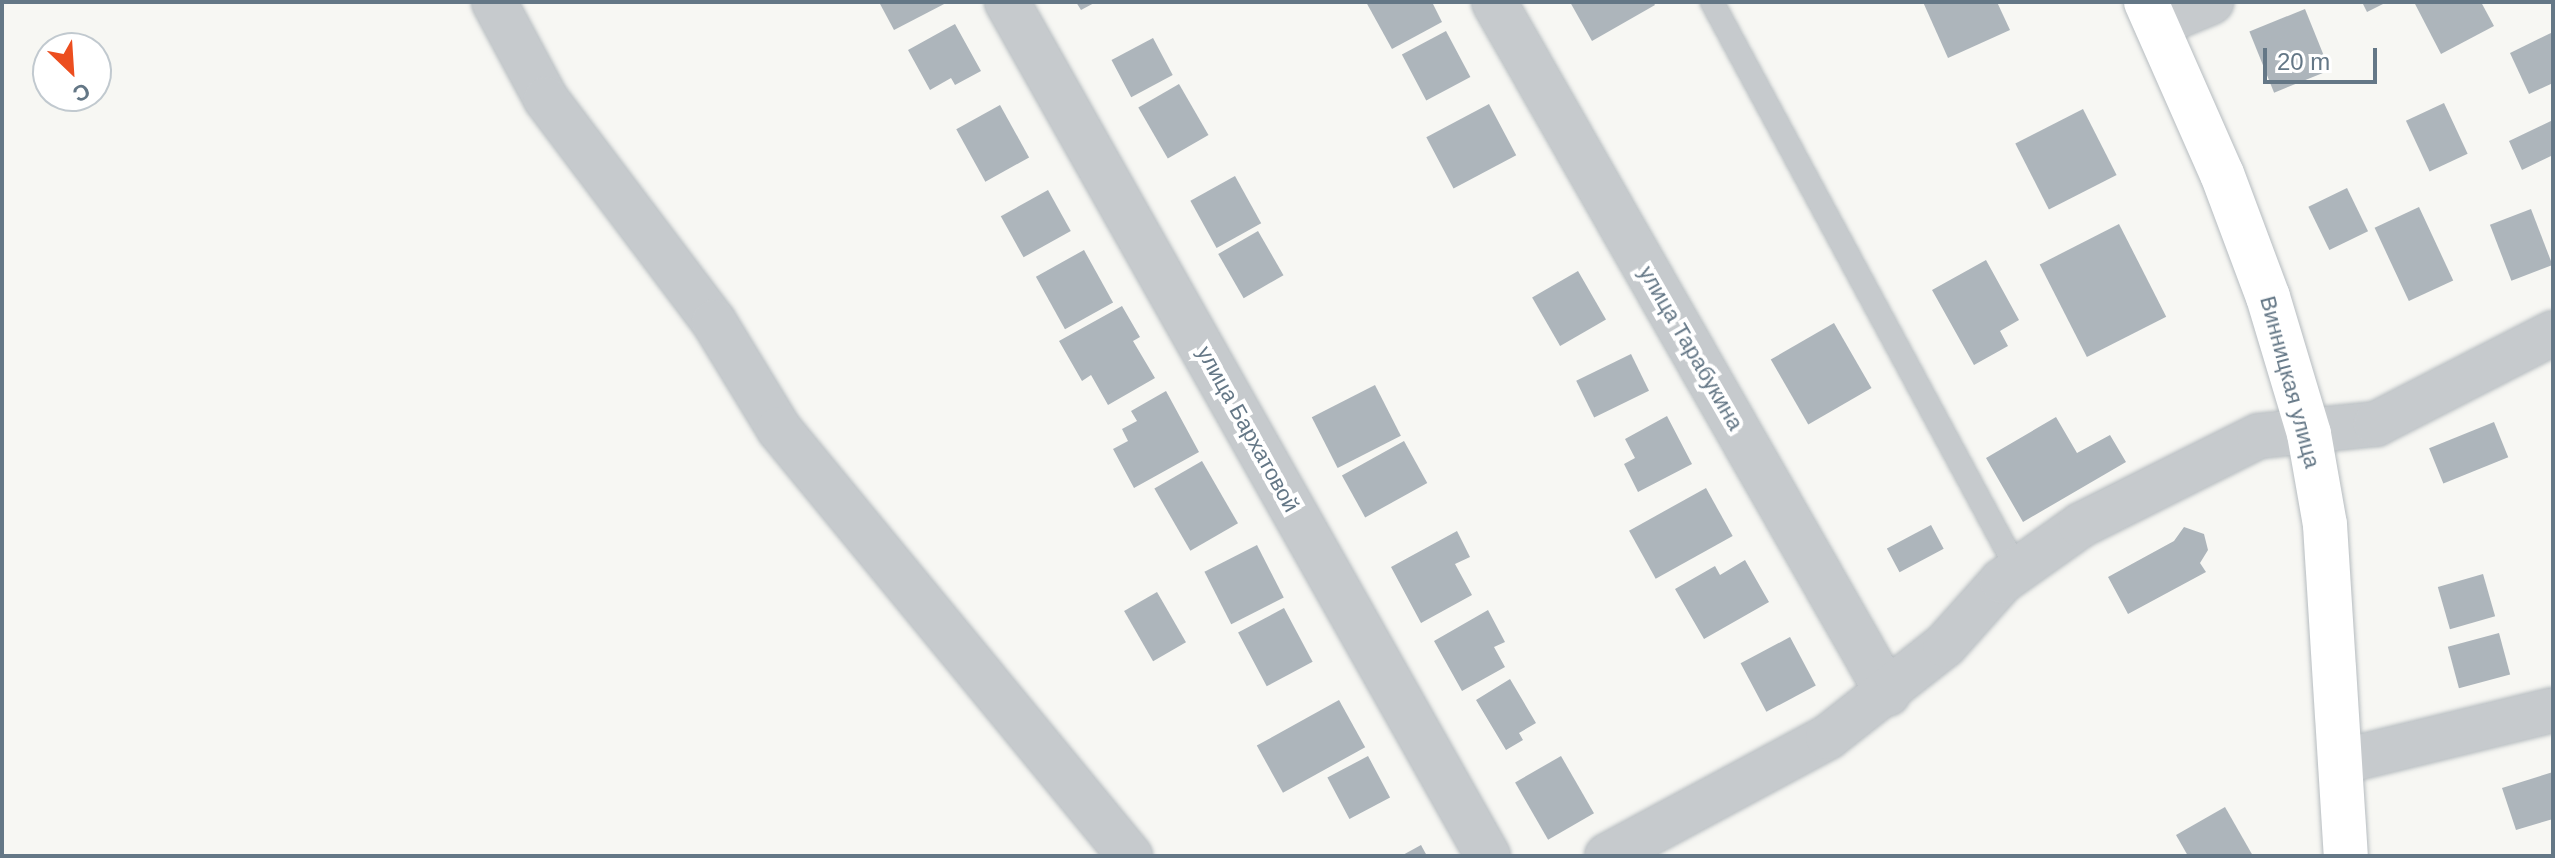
<!DOCTYPE html>
<html>
<head>
<meta charset="utf-8">
<style>
  body { margin:0 }
  #map { position:relative; width:2555px; height:858px; overflow:hidden; background:#f7f7f3; font-family:Helvetica,sans-serif }
  div>[style] { position:absolute }
  .building>* { inset:0; background:#adb5bb; transform-origin:0 0 }
  .roads { filter:drop-shadow(0 0 2px #b6bcc0) drop-shadow(0 0 2px #b6bcc0) }
  .service>* { height:22px; margin:-11px; padding:0 11px; transform-origin:11px; border-radius:11px; background:#c6cacd }
  .minor>* { height:44px; margin:-22px; padding:0 22px; transform-origin:22px; border-radius:22px; background:#c6cacd }
  .secondary>* { height:44px; margin:-22px; padding:0 22px; transform-origin:22px; border-radius:22px; background:#fff }
  span { translate:-50% -50%; white-space:nowrap; text-align:center; line-height:1.15; -webkit-text-stroke:8px #fff; paint-order:stroke }
  .street-label { font-size:22px; color:#647786 }
  .frame { position:absolute; inset:0; border:4px solid #647786; pointer-events:none }
  .north { position:absolute; left:32px; top:32px; width:80px; height:80px; box-sizing:border-box; background:#fff; border:2px solid #c1c9cf; border-radius:50%; rotate:155deg; font-size:22px; font-weight:700; line-height:32px; text-align:center; color:#647786 }
  .north::after { content:''; display:block; margin:auto; width:28px; height:36px; background:#ec4e1f; clip-path:polygon(50% 0,100% 100%,50% 72%,0 100%) }
  .scale { position:absolute; left:2263px; top:48px; width:114px; height:36px; box-sizing:border-box; border:4px solid #647786; border-top:0; padding-left:10px; font-size:24px; line-height:28px; white-space:nowrap; color:#647786; -webkit-text-stroke:6px #fff; paint-order:stroke }
</style>
</head>
<body>
<div id="map">
  <div class="building">
    <i style="clip-path:polygon(879px 2px,948px 2px,894px 30px)"></i>
    <i style="clip-path:polygon(1076px 2px,1096px 2px,1081px 10px)"></i>
    <i style="clip-path:polygon(1366px 2px,1432px 2px,1442px 22px,1392px 49px)"></i>
    <i style="clip-path:polygon(1570px 2px,1653px 2px,1655px 5px,1592px 41px)"></i>
    <i style="clip-path:polygon(1923px 2px,1997px 2px,2010px 30px,1948px 58px)"></i>
    <i style="clip-path:polygon(2362px 2px,2387px 2px,2367px 12px)"></i>
    <i style="clip-path:polygon(2414px 2px,2481px 2px,2494px 26px,2441px 54px)"></i>
    <i style="left:2305px;top:9px;width:66px;height:60px;rotate:68deg"></i>
    <i style="clip-path:polygon(955px 24px,981px 71px,955px 85px,951px 78px,930px 90px,908px 50px)"></i>
    <i style="left:1446px;top:31px;width:52px;height:50px;rotate:62deg"></i>
    <i style="clip-path:polygon(2553px 32px,2553px 83px,2529px 94px,2510px 53px)"></i>
    <i style="left:1153px;top:38px;width:42px;height:47px;rotate:62deg"></i>
    <i style="left:1179px;top:84px;width:59px;height:47px;rotate:60deg"></i>
    <i style="left:2444px;top:103px;width:56px;height:42px;rotate:65deg"></i>
    <i style="left:1489px;top:104px;width:58px;height:71px;rotate:62deg"></i>
    <i style="left:1000px;top:105px;width:60px;height:50px;rotate:61deg"></i>
    <i style="left:2083px;top:109px;width:74px;height:76px;rotate:63deg"></i>
    <i style="clip-path:polygon(2553px 120px,2553px 161px,2551px 156px,2522px 170px,2509px 141px)"></i>
    <i style="left:1235px;top:176px;width:54px;height:51px;rotate:61deg"></i>
    <i style="left:2347px;top:188px;width:48px;height:43px;rotate:64deg"></i>
    <i style="left:1048px;top:190px;width:47px;height:54px;rotate:61deg"></i>
    <i style="left:2419px;top:207px;width:81px;height:49px;rotate:65deg"></i>
    <i style="left:2531px;top:209px;width:60px;height:44px;rotate:69deg"></i>
    <i style="left:2119px;top:224px;width:104px;height:89px;rotate:63deg"></i>
    <i style="left:1258px;top:231px;width:51px;height:46px;rotate:60deg"></i>
    <i style="left:1084px;top:250px;width:60px;height:55px;rotate:61deg"></i>
    <i style="clip-path:polygon(1986px 260px,2019px 320px,2000px 331px,2008px 346px,1974px 365px,1932px 290px)"></i>
    <i style="left:1578px;top:271px;width:56px;height:53px;rotate:60deg"></i>
    <i style="clip-path:polygon(1122px 306px,1140px 337px,1133px 341px,1155px 378px,1108px 405px,1091px 375px,1082px 381px,1059px 341px)"></i>
    <i style="left:1834px;top:323px;width:75px;height:73px;rotate:60deg"></i>
    <i style="left:1631px;top:354px;width:41px;height:61px;rotate:64deg"></i>
    <i style="left:1375px;top:385px;width:57px;height:71px;rotate:63deg"></i>
    <i style="clip-path:polygon(1166px 391px,1199px 452px,1134px 488px,1113px 449px,1128px 441px,1122px 429px,1137px 421px,1131px 411px)"></i>
    <i style="clip-path:polygon(1667px 416px,1692px 464px,1638px 492px,1624px 464px,1635px 458px,1625px 439px)"></i>
    <i style="clip-path:polygon(2056px 417px,2077px 453px,2110px 435px,2126px 462px,2023px 522px,1986px 458px)"></i>
    <i style="left:2494px;top:422px;width:38px;height:70px;rotate:68deg"></i>
    <i style="left:1404px;top:441px;width:48px;height:71px;rotate:61deg"></i>
    <i style="left:1202px;top:461px;width:72px;height:55px;rotate:60deg"></i>
    <i style="left:1706px;top:488px;width:55px;height:88px;rotate:61deg"></i>
    <i style="left:1931px;top:525px;width:27px;height:50px;rotate:62deg"></i>
    <i style="clip-path:polygon(2184px 527px,2204px 534px,2208px 550px,2200px 563px,2206px 572px,2128px 614px,2108px 577px,2174px 541px)"></i>
    <i style="clip-path:polygon(1457px 531px,1470px 557px,1455px 564px,1472px 595px,1421px 623px,1391px 567px)"></i>
    <i style="left:1257px;top:545px;width:59px;height:59px;rotate:63deg"></i>
    <i style="clip-path:polygon(1745px 560px,1769px 602px,1704px 639px,1675px 589px,1715px 566px,1720px 575px)"></i>
    <i style="left:2483px;top:574px;width:44px;height:47px;rotate:74deg"></i>
    <i style="left:1157px;top:592px;width:58px;height:38px;rotate:60deg"></i>
    <i style="left:1284px;top:608px;width:61px;height:52px;rotate:62deg"></i>
    <i style="clip-path:polygon(1488px 610px,1505px 642px,1494px 647px,1505px 667px,1462px 691px,1434px 641px)"></i>
    <i style="left:2499px;top:633px;width:43px;height:53px;rotate:75deg"></i>
    <i style="left:1790px;top:637px;width:55px;height:56px;rotate:62deg"></i>
    <i style="clip-path:polygon(1510px 679px,1536px 723px,1519px 733px,1523px 740px,1506px 750px,1476px 700px)"></i>
    <i style="left:1339px;top:700px;width:54px;height:94px;rotate:61deg"></i>
    <i style="left:1368px;top:756px;width:47px;height:46px;rotate:62deg"></i>
    <i style="left:1561px;top:756px;width:66px;height:53px;rotate:60deg"></i>
    <i style="clip-path:polygon(2553px 772px,2553px 819px,2516px 830px,2502px 788px)"></i>
    <i style="clip-path:polygon(2225px 807px,2253px 856px,2188px 856px,2176px 835px)"></i>
    <i style="clip-path:polygon(1421px 845px,1427px 856px,1401px 856px)"></i>
  </div>
  <div class="roads">
    <div class="service">
      <i style="left:1712px;top:2px;width:646px;rotate:61.73deg"></i>
    </div>
    <div class="minor">
      <i style="left:494px;top:2px;width:110px;rotate:61.8deg"></i>
      <i style="left:546px;top:99px;width:279px;rotate:53deg"></i>
      <i style="left:714px;top:322px;width:125px;rotate:58.7deg"></i>
      <i style="left:779px;top:429px;width:553px;rotate:50.58deg"></i>
      <i style="left:1007px;top:2px;width:980px;rotate:60.61deg"></i>
      <i style="left:1494px;top:2px;width:796px;rotate:60.34deg"></i>
      <i style="left:2156px;top:25px;width:60px;rotate:-22.7deg"></i>
      <i style="left:2340px;top:762px;width:219px;rotate:-13.7deg"></i>
      <i style="left:1607px;top:856px;width:251px;rotate:-28.3deg"></i>
      <i style="left:1828px;top:737px;width:149px;rotate:-38.2deg"></i>
      <i style="left:1945px;top:645px;width:86px;rotate:-48.3deg"></i>
      <i style="left:2002px;top:581px;width:97px;rotate:-35.3deg"></i>
      <i style="left:2081px;top:525px;width:199px;rotate:-26.6deg"></i>
      <i style="left:2259px;top:436px;width:118px;rotate:-5.9deg"></i>
      <i style="left:2376px;top:424px;width:199px;rotate:-27.2deg"></i>
    </div>
    <div class="secondary">
      <i style="left:2146px;top:2px;width:188px;rotate:66.2deg"></i>
      <i style="left:2222px;top:174px;width:131px;rotate:69.5deg"></i>
      <i style="left:2268px;top:297px;width:143px;rotate:73.3deg"></i>
      <i style="left:2309px;top:434px;width:92px;rotate:80deg"></i>
      <i style="left:2325px;top:525px;width:332px;rotate:86.4deg"></i>
    </div>
  </div>
  <div class="street-label">
    <span style="left:1691px;top:348px;rotate:60deg">улица Тарабукина</span>
    <span style="left:2290px;top:382px;rotate:75deg">Винницкая улица</span>
    <span style="left:1248px;top:429px;rotate:61deg">улица Бархатовой</span>
  </div>
  <div class="frame"></div>
  <div class="north">С</div>
  <div class="scale">20 m</div>
</div>
</body>
</html>
